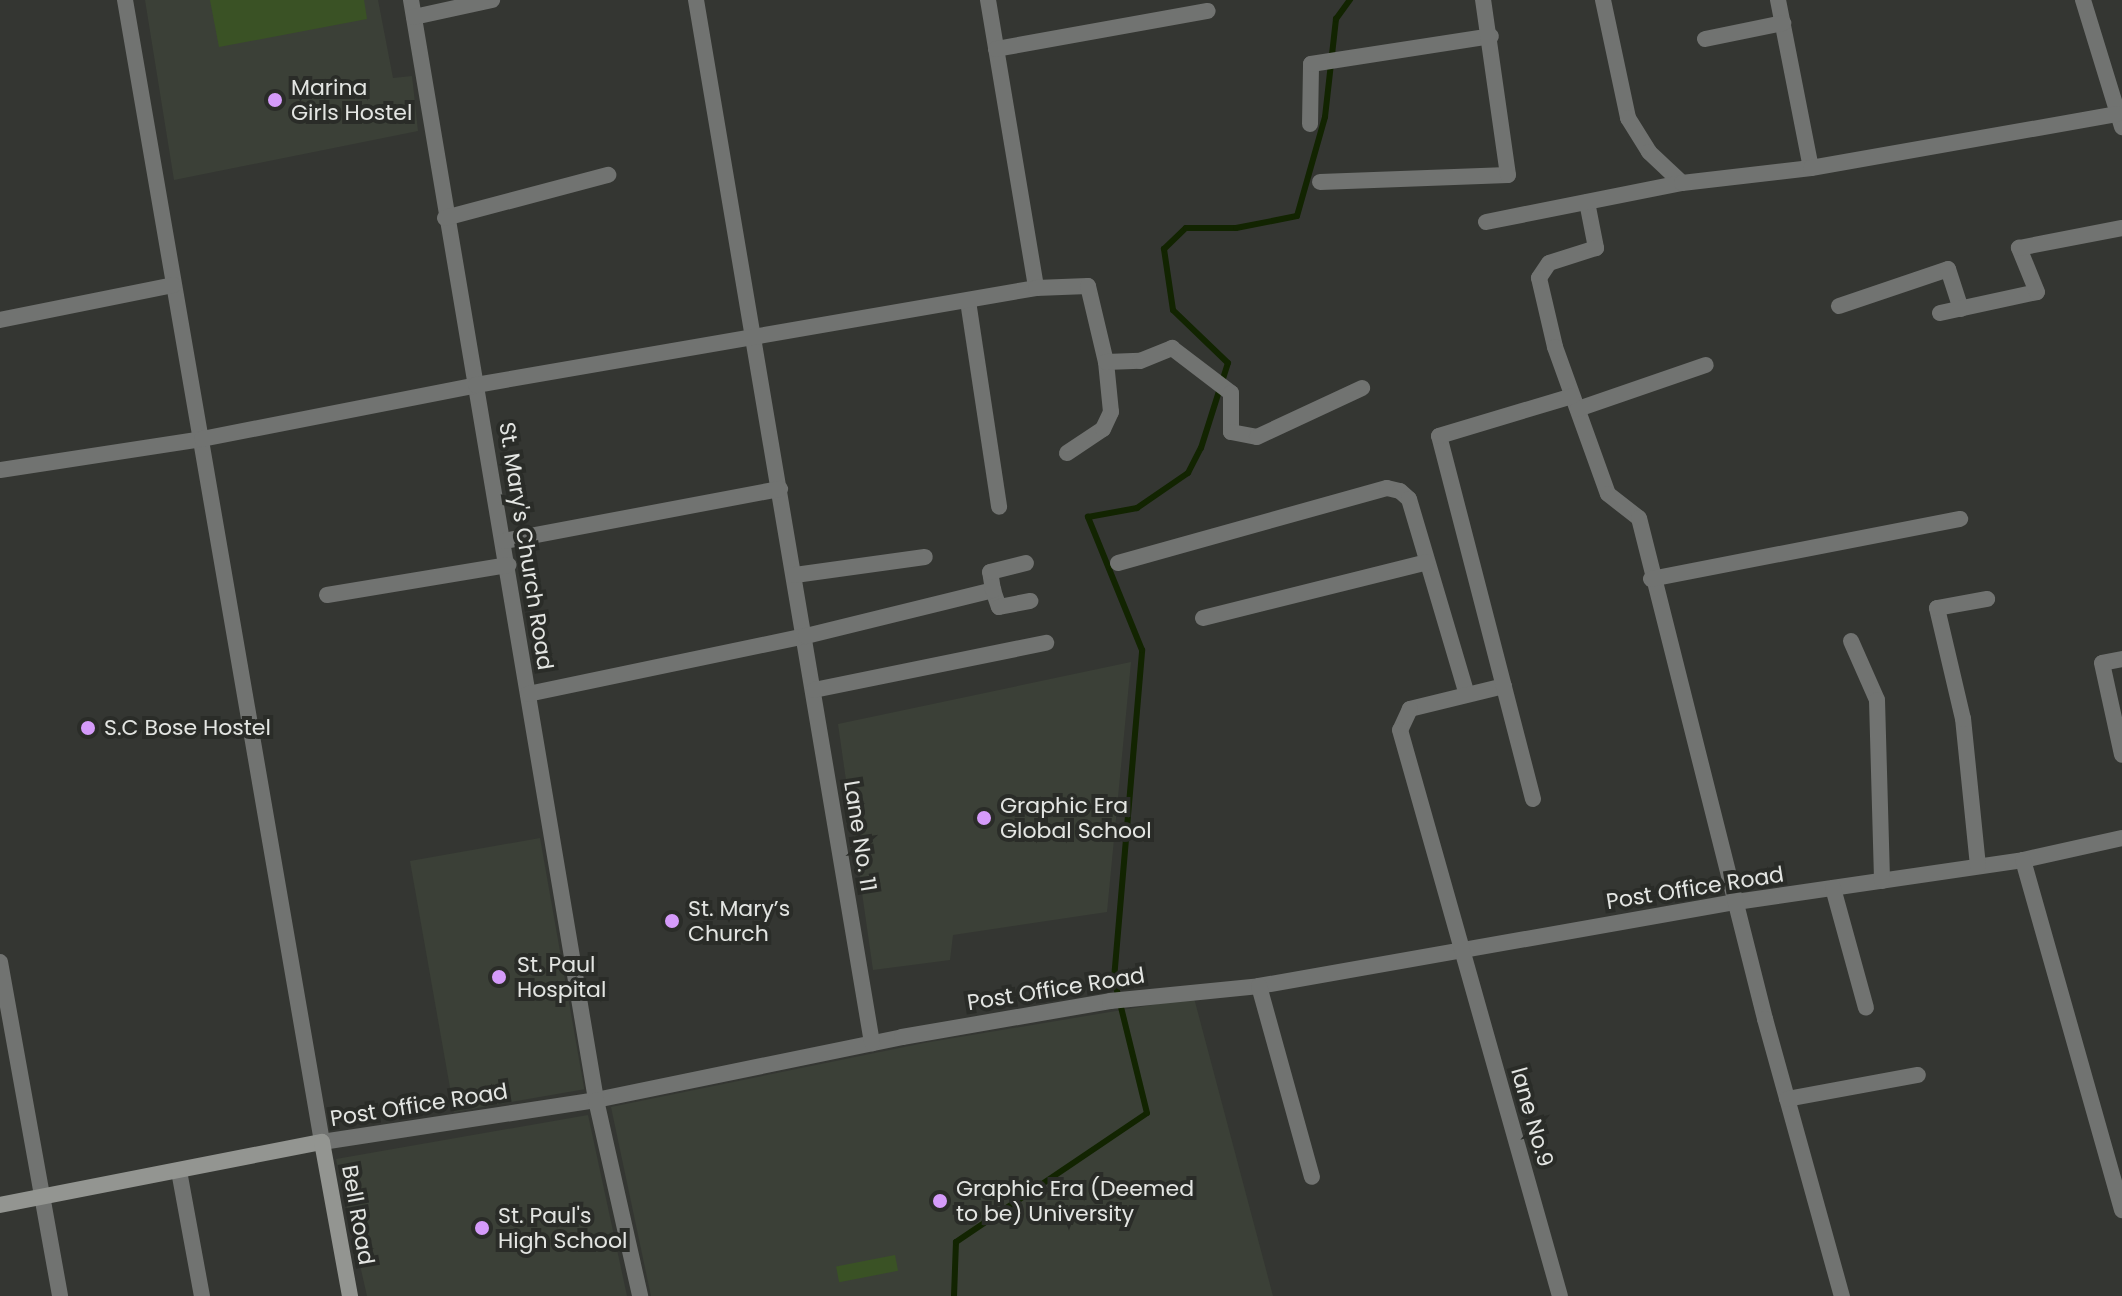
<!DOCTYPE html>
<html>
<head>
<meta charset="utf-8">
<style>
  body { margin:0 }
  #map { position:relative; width:2122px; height:1296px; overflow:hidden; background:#343632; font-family:Poppins,sans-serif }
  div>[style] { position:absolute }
  .built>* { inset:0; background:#3b4037; transform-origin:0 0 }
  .green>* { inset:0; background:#3a5225; transform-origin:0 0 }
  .stream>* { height:6px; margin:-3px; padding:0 3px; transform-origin:3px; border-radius:3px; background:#122401 }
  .street>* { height:16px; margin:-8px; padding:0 8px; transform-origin:8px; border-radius:8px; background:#717371 }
  .secondary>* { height:16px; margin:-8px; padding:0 8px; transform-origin:8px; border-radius:8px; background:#939591 }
  .dots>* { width:22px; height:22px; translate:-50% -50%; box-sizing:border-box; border:4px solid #2a2c28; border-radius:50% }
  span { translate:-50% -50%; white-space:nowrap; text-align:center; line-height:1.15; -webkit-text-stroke:8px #2a2c28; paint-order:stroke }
  .poi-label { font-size:22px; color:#e3e5e2 }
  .left { translate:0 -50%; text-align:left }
  .street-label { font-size:22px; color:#e3e5e2 }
</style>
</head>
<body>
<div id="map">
  <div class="built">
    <i style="clip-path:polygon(145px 0,378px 0,393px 78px,412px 76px,418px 131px,174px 180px)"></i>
    <i style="clip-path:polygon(1131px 662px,1107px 912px,953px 935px,950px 960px,873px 970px,838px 724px)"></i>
    <i style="left:540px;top:838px;width:255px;height:132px;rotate:80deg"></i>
    <i style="clip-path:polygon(1194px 998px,1273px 1296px,651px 1296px,611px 1107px,924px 1043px)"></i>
    <i style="clip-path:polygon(588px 1115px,627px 1296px,367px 1296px,336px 1159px)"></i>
  </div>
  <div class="green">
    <i style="clip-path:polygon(210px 0,364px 0,367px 19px,219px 47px)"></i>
    <i style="left:895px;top:1255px;width:16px;height:60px;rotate:79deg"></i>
  </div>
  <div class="stream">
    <i style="left:954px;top:1296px;width:54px;rotate:-87.9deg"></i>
    <i style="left:956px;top:1242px;width:230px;rotate:-34deg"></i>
    <i style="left:1147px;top:1113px;width:138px;rotate:-103.8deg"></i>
    <i style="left:1114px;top:979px;width:330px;rotate:-85.1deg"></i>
    <i style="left:1142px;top:650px;width:144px;rotate:-112.1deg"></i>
    <i style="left:1088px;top:517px;width:50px;rotate:-10.4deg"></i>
    <i style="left:1137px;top:508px;width:62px;rotate:-34.5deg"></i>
    <i style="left:1188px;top:473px;width:28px;rotate:-63deg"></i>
    <i style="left:1201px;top:448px;width:89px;rotate:-72.4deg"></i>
    <i style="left:1228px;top:363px;width:76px;rotate:-136.1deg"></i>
    <i style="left:1173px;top:310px;width:62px;rotate:-98.4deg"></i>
    <i style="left:1164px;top:249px;width:30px;rotate:-44deg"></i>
    <i style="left:1186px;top:228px;width:50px"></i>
    <i style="left:1236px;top:228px;width:62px;rotate:-11.1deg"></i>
    <i style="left:1297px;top:216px;width:103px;rotate:-74.2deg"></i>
    <i style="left:1325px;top:117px;width:99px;rotate:-83.6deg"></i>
    <i style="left:1336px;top:19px;width:24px;rotate:-54deg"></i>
  </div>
  <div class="street">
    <i style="left:125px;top:0;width:1159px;rotate:80.21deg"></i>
    <i style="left:322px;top:1142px;width:277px;rotate:-8.7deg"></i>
    <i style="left:596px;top:1100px;width:312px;rotate:-11.6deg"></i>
    <i style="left:902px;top:1037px;width:211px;rotate:-9.8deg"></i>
    <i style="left:1110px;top:1001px;width:150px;rotate:-5.7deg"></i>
    <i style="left:1259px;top:986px;width:484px;rotate:-10deg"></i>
    <i style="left:1736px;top:902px;width:290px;rotate:-8.3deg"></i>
    <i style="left:2023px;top:860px;width:101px;rotate:-12.5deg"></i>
    <i style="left:411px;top:0;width:1115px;rotate:80.45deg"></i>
    <i style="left:596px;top:1100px;width:201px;rotate:77.3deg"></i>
    <i style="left:696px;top:0;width:1058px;rotate:80.42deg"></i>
    <i style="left:988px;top:0;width:292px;rotate:80.5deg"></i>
    <i style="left:1603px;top:0;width:121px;rotate:78deg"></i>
    <i style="left:1628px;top:118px;width:40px;rotate:58deg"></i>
    <i style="left:1649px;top:152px;width:45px;rotate:43.2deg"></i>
    <i style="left:1778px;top:0;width:171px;rotate:78.9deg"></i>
    <i style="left:2083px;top:0;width:133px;rotate:72.9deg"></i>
    <i style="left:414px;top:17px;width:80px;rotate:-12.3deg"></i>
    <i style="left:1705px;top:39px;width:80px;rotate:-11.6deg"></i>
    <i style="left:996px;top:49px;width:215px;rotate:-10.2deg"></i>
    <i style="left:1310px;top:124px;width:60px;rotate:-89deg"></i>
    <i style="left:1311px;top:64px;width:182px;rotate:-8.8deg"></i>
    <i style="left:1320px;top:182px;width:188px;rotate:-2.1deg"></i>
    <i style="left:1508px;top:175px;width:177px;rotate:-98.1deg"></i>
    <i style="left:1587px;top:202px;width:47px;rotate:78.9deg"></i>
    <i style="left:1596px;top:248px;width:49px;rotate:162.3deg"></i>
    <i style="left:1549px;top:263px;width:18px;rotate:124deg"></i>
    <i style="left:1539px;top:278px;width:71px;rotate:76.9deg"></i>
    <i style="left:1555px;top:347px;width:156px;rotate:70.2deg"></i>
    <i style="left:1608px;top:494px;width:39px;rotate:38deg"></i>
    <i style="left:1639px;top:518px;width:517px;rotate:75.88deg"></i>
    <i style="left:1765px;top:1019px;width:288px;rotate:74.5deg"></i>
    <i style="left:445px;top:218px;width:169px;rotate:-14.8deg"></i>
    <i style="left:1486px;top:222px;width:200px;rotate:-11.3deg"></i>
    <i style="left:1682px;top:183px;width:130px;rotate:-6.6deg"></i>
    <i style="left:1811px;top:168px;width:310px;rotate:-10deg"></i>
    <i style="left:968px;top:301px;width:208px;rotate:81.4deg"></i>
    <i style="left:1839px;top:306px;width:115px;rotate:-18.7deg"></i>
    <i style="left:1948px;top:269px;width:42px;rotate:72deg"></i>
    <i style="left:1940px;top:313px;width:99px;rotate:-12.2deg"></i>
    <i style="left:2037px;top:292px;width:48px;rotate:-112.2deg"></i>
    <i style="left:2019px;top:248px;width:105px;rotate:-11deg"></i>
    <i style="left:0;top:320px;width:177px;rotate:-11.4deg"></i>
    <i style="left:1578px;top:409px;width:135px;rotate:-19deg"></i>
    <i style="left:1067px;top:453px;width:43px;rotate:-33.7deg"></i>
    <i style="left:1103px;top:429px;width:19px;rotate:-65deg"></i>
    <i style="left:1111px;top:412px;width:50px;rotate:-95.7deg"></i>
    <i style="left:0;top:470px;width:204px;rotate:-8.7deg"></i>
    <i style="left:202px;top:439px;width:279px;rotate:-11.1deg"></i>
    <i style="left:476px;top:385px;width:568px;rotate:-9.83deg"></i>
    <i style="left:1036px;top:288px;width:52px;rotate:-2.2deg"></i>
    <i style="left:1088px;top:286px;width:78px;rotate:76.7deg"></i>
    <i style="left:1106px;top:362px;width:34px;rotate:-2deg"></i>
    <i style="left:1140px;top:361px;width:35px;rotate:-22deg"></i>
    <i style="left:1172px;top:348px;width:74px;rotate:37.3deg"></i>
    <i style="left:1231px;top:393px;width:39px;rotate:90deg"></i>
    <i style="left:1231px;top:432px;width:26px;rotate:11deg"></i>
    <i style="left:1257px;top:437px;width:116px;rotate:-25deg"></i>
    <i style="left:504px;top:541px;width:281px;rotate:-10.7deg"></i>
    <i style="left:1118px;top:563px;width:279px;rotate:-15.6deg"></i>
    <i style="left:1387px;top:488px;width:13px;rotate:13deg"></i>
    <i style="left:1400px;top:491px;width:12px;rotate:42deg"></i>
    <i style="left:1409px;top:499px;width:201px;rotate:73.5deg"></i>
    <i style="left:795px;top:575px;width:131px;rotate:-7.9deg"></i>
    <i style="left:1651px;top:579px;width:315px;rotate:-11deg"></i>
    <i style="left:993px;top:590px;width:18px;rotate:71deg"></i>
    <i style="left:999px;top:607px;width:32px;rotate:-11deg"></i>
    <i style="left:327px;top:595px;width:184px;rotate:-9.4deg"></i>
    <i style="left:1203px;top:618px;width:231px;rotate:-14deg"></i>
    <i style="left:1851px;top:641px;width:64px;rotate:66.2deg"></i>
    <i style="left:1877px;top:700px;width:181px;rotate:88.4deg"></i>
    <i style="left:2122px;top:659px;width:20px;rotate:169deg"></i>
    <i style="left:2102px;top:663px;width:94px;rotate:77.7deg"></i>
    <i style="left:1504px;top:686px;width:97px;rotate:166.3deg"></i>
    <i style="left:1410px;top:709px;width:23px;rotate:115deg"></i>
    <i style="left:1400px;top:730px;width:588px;rotate:74.22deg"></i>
    <i style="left:814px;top:690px;width:237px;rotate:-11.5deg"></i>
    <i style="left:528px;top:694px;width:284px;rotate:-11.8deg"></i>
    <i style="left:806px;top:636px;width:193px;rotate:-13.8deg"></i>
    <i style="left:993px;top:590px;width:18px;rotate:-99deg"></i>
    <i style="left:990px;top:572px;width:37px;rotate:-14deg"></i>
    <i style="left:1533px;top:799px;width:375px;rotate:-104.5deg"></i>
    <i style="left:1439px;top:436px;width:139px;rotate:-16.7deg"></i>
    <i style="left:2023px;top:860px;width:364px;rotate:74.2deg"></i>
    <i style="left:1978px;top:866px;width:148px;rotate:-95.8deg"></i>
    <i style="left:1963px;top:719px;width:114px;rotate:-103.2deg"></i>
    <i style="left:1937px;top:608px;width:51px;rotate:-10.2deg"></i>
    <i style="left:1833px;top:888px;width:124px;rotate:74.6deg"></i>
    <i style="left:0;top:962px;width:339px;rotate:79.8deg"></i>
    <i style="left:1259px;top:986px;width:198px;rotate:74.5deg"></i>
    <i style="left:1787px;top:1099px;width:133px;rotate:-10.4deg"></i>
    <i style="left:179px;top:1171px;width:127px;rotate:79.6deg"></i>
  </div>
  <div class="secondary">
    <i style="left:0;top:1205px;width:328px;rotate:-11.1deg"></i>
    <i style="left:322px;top:1142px;width:157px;rotate:79.7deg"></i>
  </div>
  <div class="dots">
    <i style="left:275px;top:100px;background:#d59bfa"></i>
    <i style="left:88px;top:728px;background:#d59bfa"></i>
    <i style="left:984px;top:818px;background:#d59bfa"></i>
    <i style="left:672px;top:921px;background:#d59bfa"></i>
    <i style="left:499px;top:977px;background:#d59bfa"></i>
    <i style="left:940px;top:1201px;background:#d59bfa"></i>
    <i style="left:482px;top:1228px;background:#d59bfa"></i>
  </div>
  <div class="poi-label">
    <span class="left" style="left:291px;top:100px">Marina<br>Girls Hostel</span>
    <span class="left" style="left:104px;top:728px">S.C Bose Hostel</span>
    <span class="left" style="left:1000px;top:818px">Graphic Era<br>Global School</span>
    <span class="left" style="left:688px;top:921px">St. Mary’s<br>Church</span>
    <span class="left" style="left:517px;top:977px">St. Paul<br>Hospital</span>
    <span class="left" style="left:956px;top:1201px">Graphic Era (Deemed<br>to be) University</span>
    <span class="left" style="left:498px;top:1228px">St. Paul's<br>High School</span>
  </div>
  <div class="street-label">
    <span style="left:526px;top:546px;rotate:81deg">St. Mary's Church Road</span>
    <span style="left:860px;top:836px;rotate:81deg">Lane No. 11</span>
    <span style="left:1695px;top:888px;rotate:-9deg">Post Office Road</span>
    <span style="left:1056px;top:989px;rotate:-9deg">Post Office Road</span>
    <span style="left:419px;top:1105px;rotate:-9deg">Post Office Road</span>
    <span style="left:1532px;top:1117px;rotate:74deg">lane No.9</span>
    <span style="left:358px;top:1215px;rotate:80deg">Bell Road</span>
  </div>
</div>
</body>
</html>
